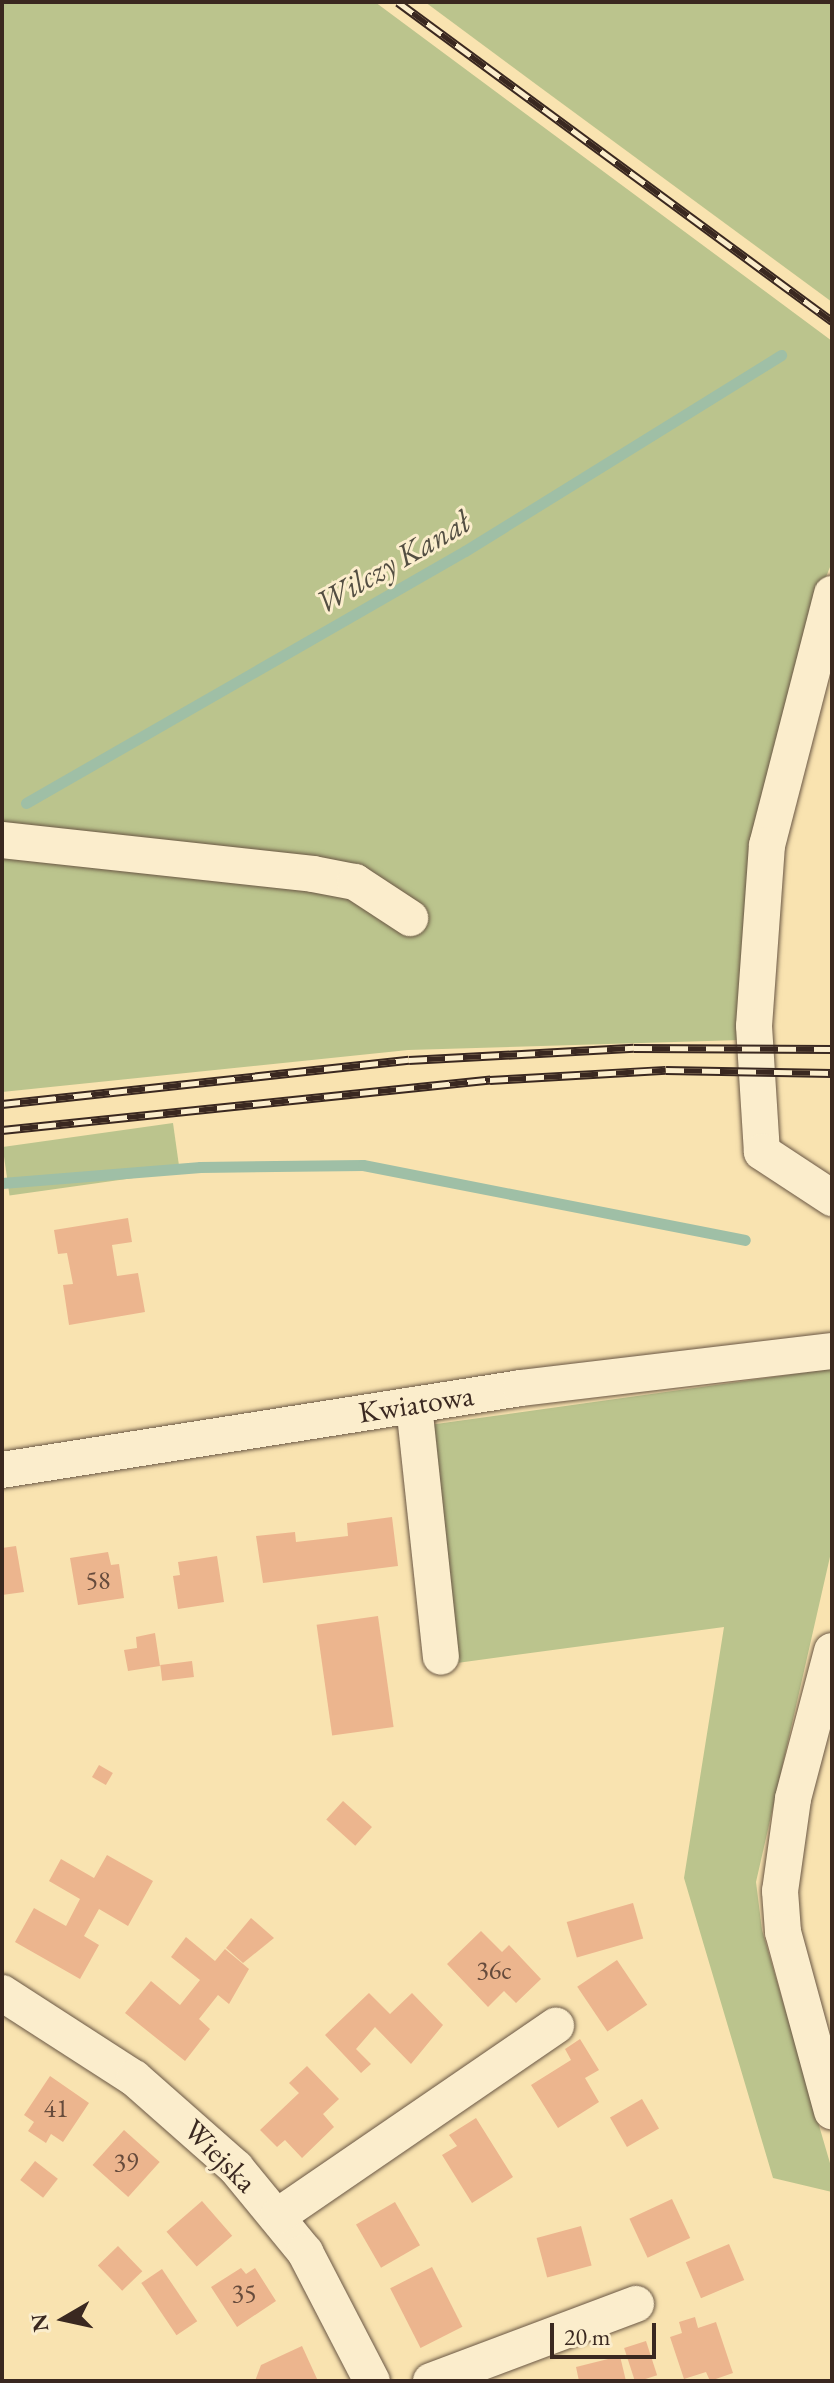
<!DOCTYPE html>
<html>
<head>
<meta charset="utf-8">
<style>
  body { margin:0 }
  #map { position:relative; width:834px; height:2383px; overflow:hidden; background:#f9e3b0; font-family:"EB Garamond",serif }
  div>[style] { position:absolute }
  .green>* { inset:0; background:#bbc48d; transform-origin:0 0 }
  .stream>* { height:11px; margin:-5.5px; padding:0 5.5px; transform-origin:5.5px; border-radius:5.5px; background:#9fbfa6 }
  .building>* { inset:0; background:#ecb58e; transform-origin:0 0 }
  .roads { filter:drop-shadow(0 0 2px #6a5744) drop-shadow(0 0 2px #6a5744) }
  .minor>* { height:36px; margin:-18px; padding:0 18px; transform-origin:18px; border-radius:18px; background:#fbedcc }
  .rail>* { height:9px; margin-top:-4.5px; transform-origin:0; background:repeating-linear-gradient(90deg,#fbedcc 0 18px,#3a2820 0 36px); box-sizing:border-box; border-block:2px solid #3a2820 }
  span { translate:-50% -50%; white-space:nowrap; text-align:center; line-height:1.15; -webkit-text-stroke:6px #fbedcc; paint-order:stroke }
  .number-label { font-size:26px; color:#664b3c }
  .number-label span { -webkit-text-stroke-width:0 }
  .street-label { font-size:30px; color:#3a2820 }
  .water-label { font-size:32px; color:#534e42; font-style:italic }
  .frame { position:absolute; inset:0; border:4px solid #3a2820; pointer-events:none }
  .north { position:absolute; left:24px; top:2279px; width:80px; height:80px; -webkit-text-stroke:6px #fbedcc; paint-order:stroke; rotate:261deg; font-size:22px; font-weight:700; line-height:32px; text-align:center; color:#3a2820 }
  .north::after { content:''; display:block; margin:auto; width:28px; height:36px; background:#3a2820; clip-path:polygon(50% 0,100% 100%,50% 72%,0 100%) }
  .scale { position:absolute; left:550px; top:2323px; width:106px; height:36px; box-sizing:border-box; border:4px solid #3a2820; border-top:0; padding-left:10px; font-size:24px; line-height:28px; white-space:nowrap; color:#3a2820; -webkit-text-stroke:6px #fbedcc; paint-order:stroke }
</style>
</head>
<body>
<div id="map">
  <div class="green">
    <i style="clip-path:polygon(2px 2px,375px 2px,832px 341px,832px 562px,820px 592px,741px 1040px,408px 1050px,2px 1092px)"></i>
    <i style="clip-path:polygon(425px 2px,832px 2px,832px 302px,537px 85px)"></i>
    <i style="left:173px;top:1123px;width:49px;height:172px;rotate:82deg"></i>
    <i style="clip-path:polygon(830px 1369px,832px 1548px,756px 1882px,762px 1930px,832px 2170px,832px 2192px,773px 2178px,684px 1878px,724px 1627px,457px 1663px,429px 1425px)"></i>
  </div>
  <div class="stream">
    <i style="left:26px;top:803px;width:506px;rotate:-29.86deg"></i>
    <i style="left:465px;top:551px;width:372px;rotate:-31.8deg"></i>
    <i style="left:2px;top:1183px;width:199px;rotate:-4.6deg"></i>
    <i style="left:200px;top:1167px;width:163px;rotate:-0.7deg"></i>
    <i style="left:363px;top:1165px;width:389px;rotate:11.1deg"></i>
  </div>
  <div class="building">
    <i style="clip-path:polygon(128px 1218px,132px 1242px,112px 1245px,117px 1276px,138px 1273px,145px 1312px,69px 1325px,63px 1285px,73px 1284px,67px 1253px,58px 1254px,54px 1230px)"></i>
    <i style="clip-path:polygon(392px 1517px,398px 1566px,263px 1583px,256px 1536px,295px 1532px,296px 1542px,348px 1536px,347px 1523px)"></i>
    <i style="clip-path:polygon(16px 1546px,24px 1592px,2px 1595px,2px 1548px)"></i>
    <i style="clip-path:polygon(108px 1552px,111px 1565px,119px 1564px,124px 1598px,78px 1605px,70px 1558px)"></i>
    <i style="clip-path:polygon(217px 1556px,224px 1602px,178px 1609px,173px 1576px,180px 1575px,178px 1562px)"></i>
    <i style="left:378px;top:1616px;width:112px;height:62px;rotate:82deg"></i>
    <i style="clip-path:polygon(155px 1633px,160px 1666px,128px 1671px,124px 1650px,137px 1648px,136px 1637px)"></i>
    <i style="left:192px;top:1661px;width:16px;height:32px;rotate:83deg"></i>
    <i style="left:99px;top:1765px;width:16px;height:14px;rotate:30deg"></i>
    <i style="left:343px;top:1801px;width:39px;height:25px;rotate:42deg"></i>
    <i style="clip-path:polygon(107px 1855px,153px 1881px,128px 1926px,99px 1909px,84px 1936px,99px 1945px,80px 1979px,15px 1942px,34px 1908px,66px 1926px,80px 1899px,49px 1881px,61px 1859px,94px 1878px)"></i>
    <i style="left:633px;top:1903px;width:37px;height:69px;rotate:74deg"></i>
    <i style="clip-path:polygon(251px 1918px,274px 1938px,243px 1963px,226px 1948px)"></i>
    <i style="clip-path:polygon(481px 1931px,502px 1952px,509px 1945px,541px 1979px,516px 2003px,504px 1991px,488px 2007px,447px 1964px)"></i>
    <i style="clip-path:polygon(186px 1937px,215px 1961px,225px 1949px,249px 1969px,229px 2004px,218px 1995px,199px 2019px,210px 2029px,185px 2061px,125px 2013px,151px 1981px,180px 2005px,200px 1980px,171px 1957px)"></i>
    <i style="left:617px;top:1960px;width:54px;height:48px;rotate:56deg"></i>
    <i style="clip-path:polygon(369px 1993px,390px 2014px,412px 1993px,443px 2025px,411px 2064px,375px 2027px,356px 2049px,371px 2064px,361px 2073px,325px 2035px)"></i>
    <i style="clip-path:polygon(580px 2039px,599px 2070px,585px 2078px,599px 2102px,558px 2128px,531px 2085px,571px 2060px,565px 2049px)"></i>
    <i style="clip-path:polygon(307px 2066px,339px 2099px,323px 2114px,334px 2127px,302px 2158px,285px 2140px,277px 2147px,260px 2130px,299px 2093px,289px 2083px)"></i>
    <i style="clip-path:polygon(50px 2076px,89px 2103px,63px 2142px,51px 2134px,46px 2143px,28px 2131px,34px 2122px,24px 2115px)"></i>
    <i style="left:642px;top:2099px;width:34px;height:37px;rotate:60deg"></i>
    <i style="clip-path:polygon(476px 2118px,513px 2177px,472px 2203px,442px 2155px,457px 2146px,449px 2135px)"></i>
    <i style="left:124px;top:2130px;width:48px;height:47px;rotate:42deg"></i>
    <i style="left:35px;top:2161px;width:29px;height:24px;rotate:38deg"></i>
    <i style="left:672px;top:2199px;width:43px;height:47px;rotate:65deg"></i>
    <i style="left:202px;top:2201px;width:46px;height:47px;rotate:49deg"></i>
    <i style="left:395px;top:2202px;width:50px;height:45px;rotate:60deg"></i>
    <i style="left:581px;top:2226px;width:41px;height:46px;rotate:75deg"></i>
    <i style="left:729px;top:2244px;width:39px;height:47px;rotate:67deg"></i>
    <i style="left:118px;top:2246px;width:35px;height:28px;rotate:46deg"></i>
    <i style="left:432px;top:2267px;width:67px;height:47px;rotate:63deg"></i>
    <i style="clip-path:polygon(241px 2268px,246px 2274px,255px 2268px,276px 2301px,237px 2327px,211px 2287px)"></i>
    <i style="left:162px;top:2269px;width:63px;height:25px;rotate:56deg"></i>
    <i style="clip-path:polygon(695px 2317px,698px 2328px,716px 2322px,733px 2373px,710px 2381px,706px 2372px,684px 2379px,670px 2337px,682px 2333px,679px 2322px)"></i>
    <i style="left:646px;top:2341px;width:36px;height:23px;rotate:72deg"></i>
    <i style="clip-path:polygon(302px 2346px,318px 2381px,255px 2381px,261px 2365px)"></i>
    <i style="clip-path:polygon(620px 2356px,626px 2381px,579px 2381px,576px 2367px)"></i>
  </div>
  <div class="roads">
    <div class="minor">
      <i style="left:832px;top:594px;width:259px;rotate:104.5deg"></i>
      <i style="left:767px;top:845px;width:181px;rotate:94.1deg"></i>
      <i style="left:754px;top:1026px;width:126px;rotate:86.4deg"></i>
      <i style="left:762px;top:1152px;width:84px;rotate:33.3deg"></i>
      <i style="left:2px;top:840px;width:313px;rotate:6.2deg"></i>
      <i style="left:313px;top:874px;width:43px;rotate:10.8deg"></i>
      <i style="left:355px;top:882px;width:66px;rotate:33.2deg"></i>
      <i style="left:414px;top:1405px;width:253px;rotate:83.9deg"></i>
      <i style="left:2px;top:1470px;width:525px;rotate:-8.98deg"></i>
      <i style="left:521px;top:1388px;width:313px;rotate:-6.8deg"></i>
      <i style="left:832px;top:1651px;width:153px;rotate:104.8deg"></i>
      <i style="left:793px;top:1799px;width:93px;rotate:98deg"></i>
      <i style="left:780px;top:1891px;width:41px;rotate:85.8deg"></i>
      <i style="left:783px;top:1932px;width:186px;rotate:74.7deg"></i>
      <i style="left:2px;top:1993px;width:157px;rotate:32.8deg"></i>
      <i style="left:134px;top:2078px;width:136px;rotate:41.4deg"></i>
      <i style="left:236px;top:2168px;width:109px;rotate:50.6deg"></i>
      <i style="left:305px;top:2252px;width:145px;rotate:62.6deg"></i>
      <i style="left:278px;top:2216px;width:337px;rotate:-34.4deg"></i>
      <i style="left:431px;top:2381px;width:219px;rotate:-20.6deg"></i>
    </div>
  </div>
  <div class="rail">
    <i style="left:398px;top:2px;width:539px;rotate:36.32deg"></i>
    <i style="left:2px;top:1104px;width:409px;rotate:-6.2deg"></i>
    <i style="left:409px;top:1060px;width:225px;rotate:-3.1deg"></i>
    <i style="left:634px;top:1048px;width:198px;rotate:0.3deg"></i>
    <i style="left:2px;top:1130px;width:491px;rotate:-5.9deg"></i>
    <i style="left:490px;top:1080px;width:176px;rotate:-3.3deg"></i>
    <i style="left:666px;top:1070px;width:166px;rotate:1deg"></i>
  </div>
  <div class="number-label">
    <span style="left:98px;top:1581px">58</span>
    <span style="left:494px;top:1971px">36c</span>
    <span style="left:56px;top:2109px">41</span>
    <span style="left:126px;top:2163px">39</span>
    <span style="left:244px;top:2294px">35</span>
  </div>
  <div class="street-label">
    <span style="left:416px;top:1404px;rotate:-9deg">Kwiatowa</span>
    <span style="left:220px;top:2156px;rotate:45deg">Wiejska</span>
  </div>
  <div class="water-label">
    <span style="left:393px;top:562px;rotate:-30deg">Wilczy Kanał</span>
  </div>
  <div class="frame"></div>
  <div class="north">N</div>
  <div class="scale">20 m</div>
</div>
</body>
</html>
